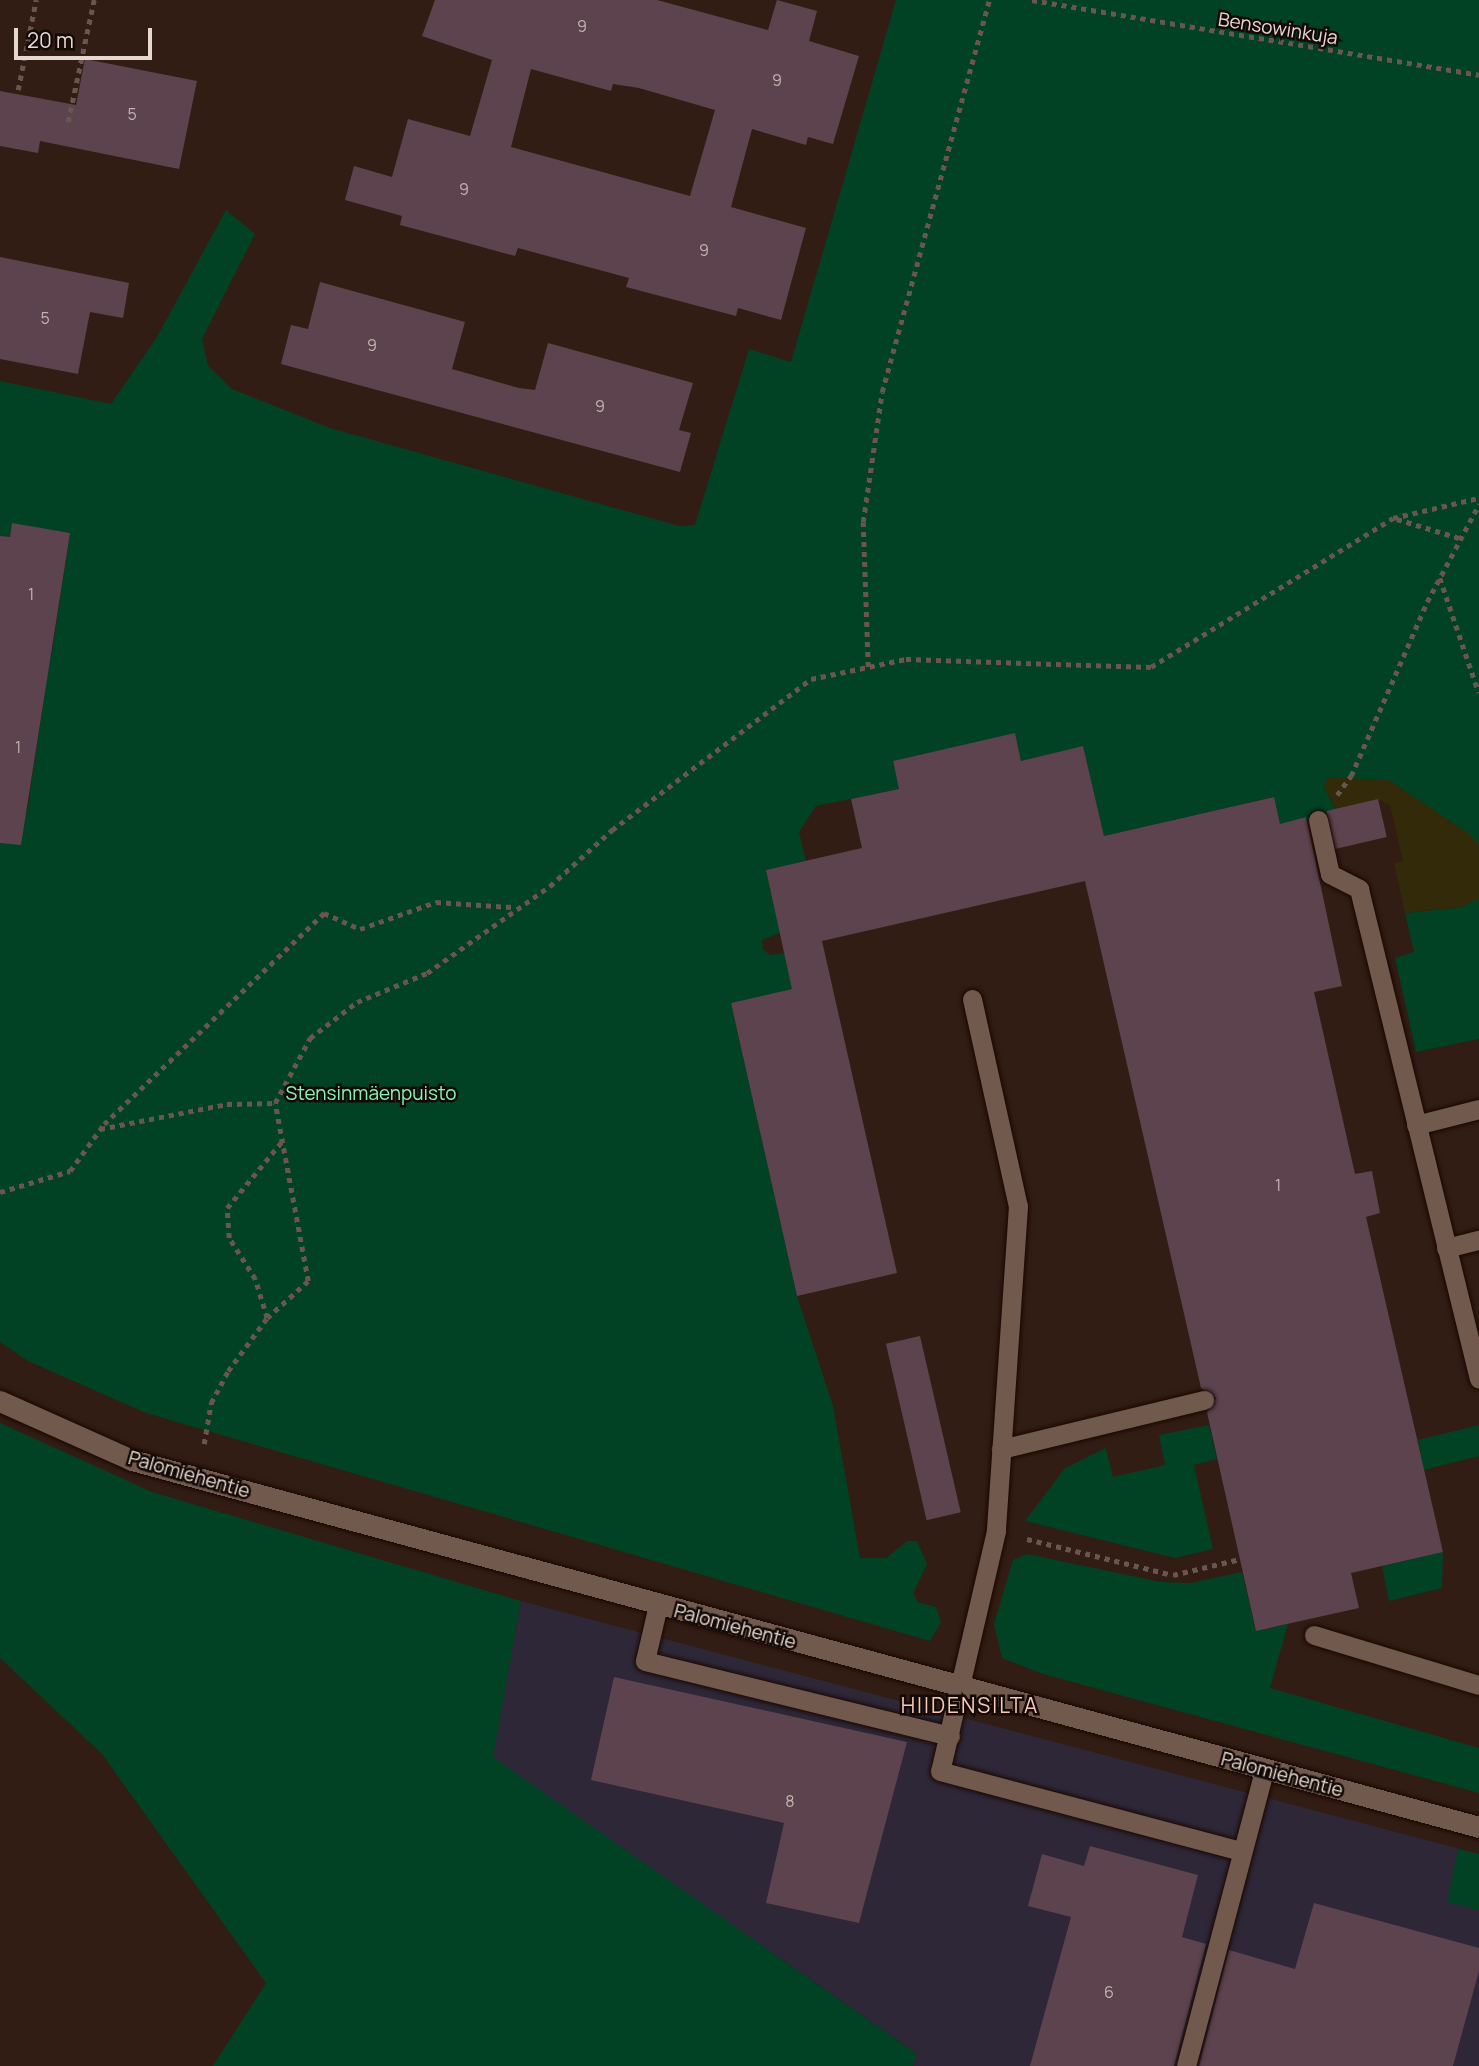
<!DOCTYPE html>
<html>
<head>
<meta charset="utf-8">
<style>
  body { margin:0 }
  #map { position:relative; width:1479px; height:2066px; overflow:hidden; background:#321d14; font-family:Manrope,sans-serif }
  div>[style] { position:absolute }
  .commercial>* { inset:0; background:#2d2737 }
  .green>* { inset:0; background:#014224 }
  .sand>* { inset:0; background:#322a09 }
  .building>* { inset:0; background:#5d434e; transform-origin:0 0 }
  .path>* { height:4.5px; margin-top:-2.25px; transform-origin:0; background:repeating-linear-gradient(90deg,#69564e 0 5px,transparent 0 10px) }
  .roads { filter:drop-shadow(0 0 2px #190701) drop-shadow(0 0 2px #190701) }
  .service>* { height:19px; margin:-9.5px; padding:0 9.5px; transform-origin:9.5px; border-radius:9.5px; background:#72594e }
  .tertiary>* { height:21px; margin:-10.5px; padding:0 10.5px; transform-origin:10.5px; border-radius:10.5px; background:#72594e }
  span { translate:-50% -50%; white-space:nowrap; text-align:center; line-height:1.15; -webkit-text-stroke:5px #130a06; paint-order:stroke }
  .number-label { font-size:16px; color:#c4b2b0 }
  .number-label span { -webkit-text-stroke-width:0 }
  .street-label { font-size:19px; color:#e7d7d1 }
  .park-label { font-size:19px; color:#86f4b2 }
  .neighbourhood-label { font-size:21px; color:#f8c7b7; letter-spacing:2px }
  .scale { position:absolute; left:14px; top:28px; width:138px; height:32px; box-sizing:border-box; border:4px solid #e7d7d1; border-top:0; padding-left:9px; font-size:21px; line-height:24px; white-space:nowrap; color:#e7d7d1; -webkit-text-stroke:5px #130a06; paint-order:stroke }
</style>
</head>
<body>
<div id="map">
  <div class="commercial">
    <i style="clip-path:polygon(521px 1601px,1479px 1854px,1479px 2066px,913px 2066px,916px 2053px,492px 1757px)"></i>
  </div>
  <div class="green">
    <i style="clip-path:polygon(896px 0,1479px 0,1479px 845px,1389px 780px,1324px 787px,1336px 810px,1282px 831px,1273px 797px,1104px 836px,1083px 747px,1021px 761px,1015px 734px,893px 761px,899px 789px,816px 806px,799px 832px,806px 861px,766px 870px,780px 933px,762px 940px,763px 950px,771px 955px,790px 952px,800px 988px,731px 1003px,797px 1296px,833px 1406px,860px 1558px,886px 1558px,907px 1541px,917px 1541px,927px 1564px,913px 1594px,918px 1602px,936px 1607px,941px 1622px,930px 1641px,146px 1413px,28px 1361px,0 1342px,0 808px,27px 812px,46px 686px,0 651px,51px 658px,70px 533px,12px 524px,10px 537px,0 536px,0 381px,111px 404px,157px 337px,226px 210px,255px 234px,202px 339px,208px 366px,232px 389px,330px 428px,679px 526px,695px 525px,749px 349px,791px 362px)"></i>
    <i style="clip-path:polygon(1479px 897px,1479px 1039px,1416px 1052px,1395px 958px,1414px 952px,1405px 913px,1462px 907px)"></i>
    <i style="clip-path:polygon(0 1423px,152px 1492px,521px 1601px,493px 1757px,917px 2054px,913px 2066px,213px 2066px,266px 1983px,102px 1754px,0 1658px)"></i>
    <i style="clip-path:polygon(1209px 1425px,1217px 1459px,1194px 1465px,1213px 1549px,1175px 1558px,1025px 1521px,1065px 1468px,1106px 1448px,1113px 1477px,1165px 1465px,1159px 1435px)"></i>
    <i style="clip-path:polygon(1479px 1425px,1479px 1456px,1424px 1470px,1418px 1440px)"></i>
    <i style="clip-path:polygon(1443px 1552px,1442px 1588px,1389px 1601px,1382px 1566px)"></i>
    <i style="clip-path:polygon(1027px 1554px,1161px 1582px,1190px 1583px,1242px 1572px,1256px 1631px,1288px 1624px,1270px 1688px,1479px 1748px,1479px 1793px,1043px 1674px,1002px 1658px,994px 1624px,1013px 1560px)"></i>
    <i style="clip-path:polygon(1458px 1849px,1479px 1854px,1479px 1910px,1447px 1902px)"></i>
  </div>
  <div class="sand">
    <i style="clip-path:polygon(1328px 777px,1389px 780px,1468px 833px,1479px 845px,1479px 898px,1462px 907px,1405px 913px,1394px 863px,1403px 861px,1390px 805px,1378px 799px,1336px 810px,1324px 787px)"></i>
  </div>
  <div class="building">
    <i style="clip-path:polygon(evenodd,435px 0,657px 0,768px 30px,777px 0,817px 11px,809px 41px,859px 56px,833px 144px,808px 137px,806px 145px,752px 129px,731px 207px,806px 228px,781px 320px,738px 308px,736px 316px,626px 287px,629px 278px,518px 248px,515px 256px,460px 241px,400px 225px,402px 216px,345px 200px,354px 166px,392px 177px,408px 119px,470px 136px,492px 60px,422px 36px,435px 0,531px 69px,611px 91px,613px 84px,639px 88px,715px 110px,690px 196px,511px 147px,531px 69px)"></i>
    <i style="clip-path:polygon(85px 59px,197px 81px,179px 169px,40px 141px,38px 153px,0 146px,0 91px,76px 105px)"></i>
    <i style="clip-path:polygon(0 257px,129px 283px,123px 318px,90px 312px,78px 374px,0 359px)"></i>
    <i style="clip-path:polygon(320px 282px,465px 322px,452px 369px,519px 388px,535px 390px,548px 343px,693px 383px,679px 430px,691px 433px,680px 472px,281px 364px,291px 325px,308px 329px)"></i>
    <i style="clip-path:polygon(12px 523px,70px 533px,21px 845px,0 843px,0 536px,10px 537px)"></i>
    <i style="clip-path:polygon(1015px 733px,1021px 761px,1083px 746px,1104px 836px,1274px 797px,1280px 824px,1306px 817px,1342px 986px,1314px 992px,1355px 1174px,1372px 1171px,1380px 1213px,1366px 1217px,1443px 1552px,1351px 1573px,1359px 1608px,1256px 1631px,1207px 1412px,1216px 1398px,1201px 1388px,1085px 881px,822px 941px,897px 1273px,797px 1296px,731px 1003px,792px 989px,766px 870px,862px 848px,851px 799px,899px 789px,893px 761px)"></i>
    <i style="left:1378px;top:799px;width:39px;height:53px;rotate:77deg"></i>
    <i style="left:920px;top:1336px;width:181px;height:35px;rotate:77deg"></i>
    <i style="clip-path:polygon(614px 1677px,907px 1742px,859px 1923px,766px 1903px,784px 1823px,591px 1780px)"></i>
    <i style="clip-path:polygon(1090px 1846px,1198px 1875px,1182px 1937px,1206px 1944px,1174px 2066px,1030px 2066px,1071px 1917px,1028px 1906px,1042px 1854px,1084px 1866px)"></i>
    <i style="clip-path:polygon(1314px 1903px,1479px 1948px,1479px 1971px,1453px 2066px,1199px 2066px,1229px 1950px,1295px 1969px)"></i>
  </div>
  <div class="path">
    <i style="left:1032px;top:0;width:453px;rotate:9.5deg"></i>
    <i style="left:18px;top:90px;width:92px;rotate:-78.7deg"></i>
    <i style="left:68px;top:122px;width:125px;rotate:-78deg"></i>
    <i style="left:1397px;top:519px;width:65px;rotate:17deg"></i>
    <i style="left:1440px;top:578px;width:121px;rotate:71.3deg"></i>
    <i style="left:868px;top:667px;width:145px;rotate:-92deg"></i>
    <i style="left:863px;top:522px;width:131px;rotate:-81.7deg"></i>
    <i style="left:882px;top:392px;width:406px;rotate:-74.7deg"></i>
    <i style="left:1337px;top:795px;width:24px;rotate:-54deg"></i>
    <i style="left:1351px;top:776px;width:190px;rotate:-66.4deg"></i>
    <i style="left:1427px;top:602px;width:111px;rotate:-62deg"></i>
    <i style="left:100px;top:1129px;width:129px;rotate:-11.1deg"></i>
    <i style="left:227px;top:1104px;width:48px;rotate:-1.2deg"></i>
    <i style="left:0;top:1192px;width:73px;rotate:-16.7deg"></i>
    <i style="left:70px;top:1171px;width:58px;rotate:-54.1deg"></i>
    <i style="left:104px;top:1124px;width:305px;rotate:-43.8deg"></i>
    <i style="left:324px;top:913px;width:39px;rotate:24deg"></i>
    <i style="left:360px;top:929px;width:81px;rotate:-19.6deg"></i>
    <i style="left:436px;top:902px;width:76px;rotate:3.8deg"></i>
    <i style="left:267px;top:1318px;width:41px;rotate:-107.1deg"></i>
    <i style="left:255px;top:1279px;width:49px;rotate:-122.4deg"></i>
    <i style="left:229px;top:1238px;width:30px;rotate:-94deg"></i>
    <i style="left:227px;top:1208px;width:88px;rotate:-50.5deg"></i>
    <i style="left:204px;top:1444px;width:42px;rotate:-80.3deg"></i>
    <i style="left:211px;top:1403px;width:36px;rotate:-62deg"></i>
    <i style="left:228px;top:1371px;width:66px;rotate:-53.7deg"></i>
    <i style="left:267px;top:1318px;width:55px;rotate:-42.1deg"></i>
    <i style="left:308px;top:1281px;width:181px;rotate:-100.5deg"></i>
    <i style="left:275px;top:1103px;width:74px;rotate:-61.7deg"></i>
    <i style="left:310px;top:1038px;width:59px;rotate:-37.5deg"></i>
    <i style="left:357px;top:1002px;width:76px;rotate:-22.5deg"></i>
    <i style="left:427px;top:973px;width:151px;rotate:-35.3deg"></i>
    <i style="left:550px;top:886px;width:84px;rotate:-42.1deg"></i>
    <i style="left:612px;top:830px;width:250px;rotate:-37.2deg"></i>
    <i style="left:811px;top:679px;width:97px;rotate:-11.9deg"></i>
    <i style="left:906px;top:659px;width:245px;rotate:1.9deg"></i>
    <i style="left:1151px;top:667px;width:284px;rotate:-31.6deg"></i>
    <i style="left:1393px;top:518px;width:88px;rotate:-13.1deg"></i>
    <i style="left:1027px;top:1539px;width:150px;rotate:13.9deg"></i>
    <i style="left:1173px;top:1575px;width:69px;rotate:-13.4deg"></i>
  </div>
  <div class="roads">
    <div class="service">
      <i style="left:1318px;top:820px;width:55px;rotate:77.5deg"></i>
      <i style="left:1330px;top:874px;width:33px;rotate:27deg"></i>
      <i style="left:1359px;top:889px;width:504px;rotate:76.24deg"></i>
      <i style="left:972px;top:999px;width:212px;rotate:77.5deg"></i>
      <i style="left:1018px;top:1206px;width:326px;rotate:93.9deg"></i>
      <i style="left:996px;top:1531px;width:246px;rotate:103.1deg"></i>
      <i style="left:940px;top:1771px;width:311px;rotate:14.9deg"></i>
      <i style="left:1416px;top:1125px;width:65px;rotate:-14.3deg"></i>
      <i style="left:1446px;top:1248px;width:34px;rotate:-14deg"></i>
      <i style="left:1001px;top:1449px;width:209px;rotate:-13.6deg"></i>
      <i style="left:658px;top:1605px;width:57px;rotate:103.1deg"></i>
      <i style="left:645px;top:1661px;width:314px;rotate:13.8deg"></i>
      <i style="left:1314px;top:1635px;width:172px;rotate:16.9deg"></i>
      <i style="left:1186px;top:2066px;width:306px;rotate:-75.2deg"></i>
    </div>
    <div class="tertiary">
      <i style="left:0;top:1401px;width:145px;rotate:24.1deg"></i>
      <i style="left:132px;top:1460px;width:1396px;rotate:15.24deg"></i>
    </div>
  </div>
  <div class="number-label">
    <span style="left:582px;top:26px">9</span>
    <span style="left:777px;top:80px">9</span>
    <span style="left:132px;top:114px">5</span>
    <span style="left:464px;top:189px">9</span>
    <span style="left:704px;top:250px">9</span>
    <span style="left:45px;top:318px">5</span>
    <span style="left:372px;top:345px">9</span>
    <span style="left:600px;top:406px">9</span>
    <span style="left:31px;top:594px">1</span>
    <span style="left:18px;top:747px">1</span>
    <span style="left:1278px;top:1185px">1</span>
    <span style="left:790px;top:1801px">8</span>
    <span style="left:1109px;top:1992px">6</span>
  </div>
  <div class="street-label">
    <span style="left:1278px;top:29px;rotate:9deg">Bensowinkuja</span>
    <span style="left:189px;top:1475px;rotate:16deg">Palomiehentie</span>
    <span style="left:735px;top:1627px;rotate:15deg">Palomiehentie</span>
    <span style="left:1282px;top:1775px;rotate:15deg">Palomiehentie</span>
  </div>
  <div class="park-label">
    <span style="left:371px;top:1094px">Stensinmäenpuisto</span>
  </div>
  <div class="neighbourhood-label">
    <span style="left:970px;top:1705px">HIIDENSILTA</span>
  </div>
  <div class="scale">20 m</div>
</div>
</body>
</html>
